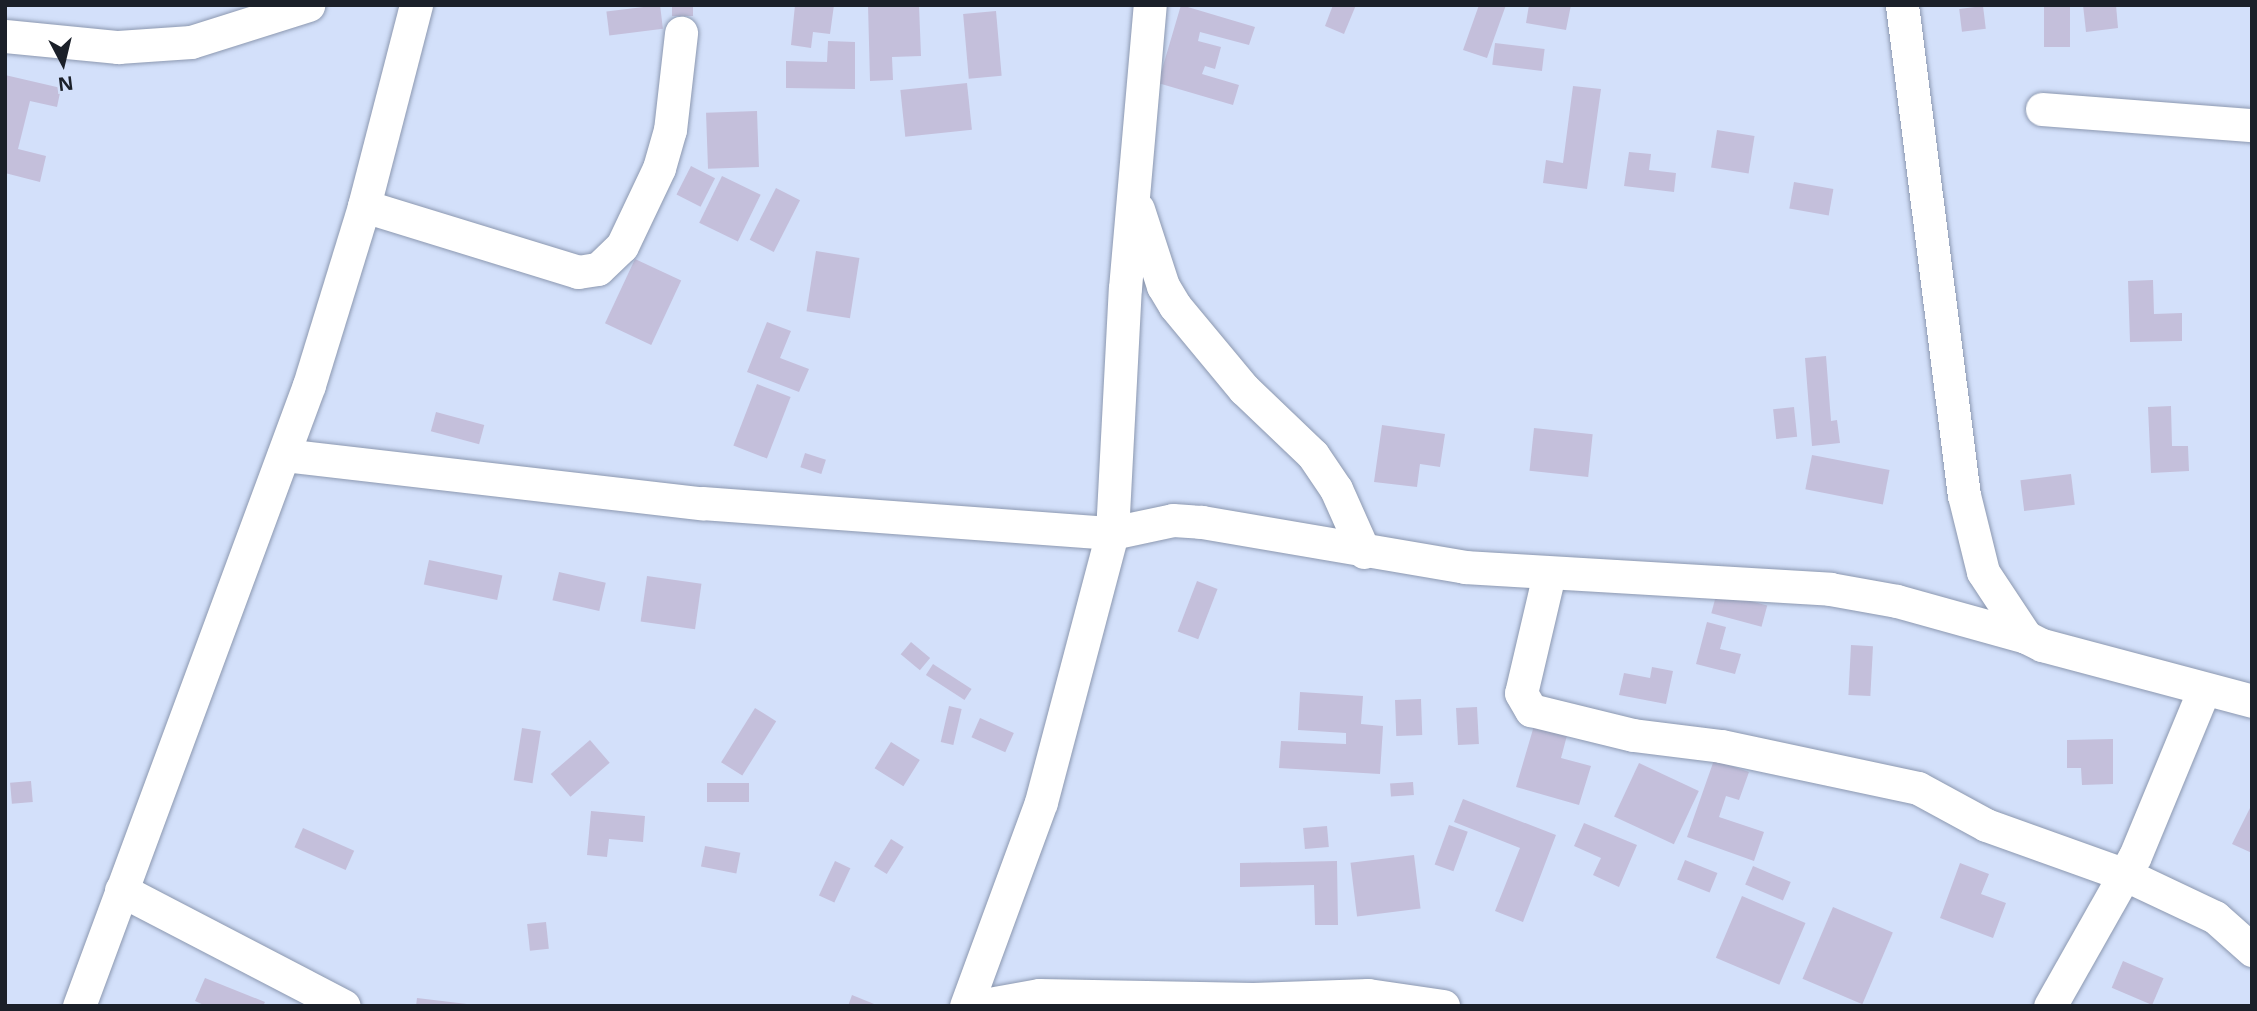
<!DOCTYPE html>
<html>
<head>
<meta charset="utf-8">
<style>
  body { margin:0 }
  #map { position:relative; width:2257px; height:1011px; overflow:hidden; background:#d3e0fa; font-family:"Open Sans",sans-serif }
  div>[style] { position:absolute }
  .building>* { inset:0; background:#c4bfdb; transform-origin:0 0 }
  .roads { filter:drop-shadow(0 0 2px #8c98b0) drop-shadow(0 0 2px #8c98b0) }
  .minor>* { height:33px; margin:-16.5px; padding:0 16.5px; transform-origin:16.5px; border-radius:16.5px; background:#fff }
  span { translate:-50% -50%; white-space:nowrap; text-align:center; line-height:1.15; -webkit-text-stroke:5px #d3e0fa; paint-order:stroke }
  .frame { position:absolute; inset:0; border:7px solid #1b2029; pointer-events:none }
  .north { position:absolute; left:28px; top:28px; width:70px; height:70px; -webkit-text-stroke:5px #d3e0fa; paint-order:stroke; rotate:173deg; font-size:19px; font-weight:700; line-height:28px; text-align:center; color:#1b2029 }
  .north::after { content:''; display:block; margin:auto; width:24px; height:32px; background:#1b2029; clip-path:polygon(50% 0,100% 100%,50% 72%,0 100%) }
</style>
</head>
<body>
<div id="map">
  <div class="building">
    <i style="left:660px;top:5px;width:24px;height:54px;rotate:83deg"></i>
    <i style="left:672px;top:5px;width:21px;height:11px"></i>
    <i style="clip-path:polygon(795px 5px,834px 5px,830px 34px,813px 32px,811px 48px,791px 45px)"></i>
    <i style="clip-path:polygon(868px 5px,919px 5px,921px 56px,892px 57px,893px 80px,870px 81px)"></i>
    <i style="clip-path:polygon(1181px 5px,1255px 27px,1249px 45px,1200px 32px,1198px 41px,1221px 47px,1215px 69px,1205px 66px,1202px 74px,1239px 85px,1233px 105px,1158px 83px)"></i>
    <i style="clip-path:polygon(1333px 5px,1356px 5px,1344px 34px,1325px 26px)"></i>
    <i style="clip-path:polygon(1479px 5px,1506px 5px,1487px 58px,1463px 50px)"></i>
    <i style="clip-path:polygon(1529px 5px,1571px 5px,1566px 30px,1526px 23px)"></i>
    <i style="left:2044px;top:5px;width:26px;height:42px"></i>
    <i style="clip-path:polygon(2083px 5px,2116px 5px,2118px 28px,2086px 32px)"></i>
    <i style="left:1983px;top:6px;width:23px;height:24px;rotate:83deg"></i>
    <i style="left:996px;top:11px;width:65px;height:33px;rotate:85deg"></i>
    <i style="clip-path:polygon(828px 41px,855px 42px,855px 89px,786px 88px,786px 61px,827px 62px)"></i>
    <i style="left:1495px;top:43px;width:50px;height:22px;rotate:7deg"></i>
    <i style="clip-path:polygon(5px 75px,61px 88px,57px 107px,30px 101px,18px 149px,46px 156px,40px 182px,5px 173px)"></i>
    <i style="left:967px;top:83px;width:47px;height:67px;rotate:84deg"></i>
    <i style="clip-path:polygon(1573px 86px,1601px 89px,1587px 189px,1543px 183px,1546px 160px,1563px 163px)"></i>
    <i style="left:757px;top:111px;width:56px;height:51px;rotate:88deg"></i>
    <i style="left:1717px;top:130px;width:38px;height:38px;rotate:9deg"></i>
    <i style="clip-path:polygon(1629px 152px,1651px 154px,1649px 170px,1676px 173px,1674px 192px,1624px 186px)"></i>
    <i style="left:691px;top:166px;width:27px;height:32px;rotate:27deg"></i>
    <i style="left:722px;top:176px;width:43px;height:52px;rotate:26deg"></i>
    <i style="left:1794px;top:182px;width:40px;height:27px;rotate:10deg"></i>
    <i style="left:776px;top:188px;width:27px;height:58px;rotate:27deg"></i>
    <i style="left:816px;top:251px;width:44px;height:61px;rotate:9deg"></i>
    <i style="left:635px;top:259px;width:51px;height:71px;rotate:25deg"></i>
    <i style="clip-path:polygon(2153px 280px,2154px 314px,2182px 313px,2182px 341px,2130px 342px,2128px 281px)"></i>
    <i style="clip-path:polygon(767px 322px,791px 331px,780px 358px,809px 369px,799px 392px,747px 372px)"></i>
    <i style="clip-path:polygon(1826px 356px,1831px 421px,1837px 420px,1840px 443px,1812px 446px,1805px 358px)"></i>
    <i style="left:757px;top:384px;width:36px;height:66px;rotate:21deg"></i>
    <i style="clip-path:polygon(2171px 406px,2172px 446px,2188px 446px,2189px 471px,2151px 473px,2148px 407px)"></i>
    <i style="left:1794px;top:407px;width:30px;height:21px;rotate:84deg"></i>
    <i style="left:436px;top:412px;width:50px;height:20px;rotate:15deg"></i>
    <i style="clip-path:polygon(1382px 425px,1445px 434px,1440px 467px,1420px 464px,1417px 487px,1374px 482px)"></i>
    <i style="left:1534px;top:428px;width:59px;height:43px;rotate:6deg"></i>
    <i style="left:805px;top:453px;width:22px;height:15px;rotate:18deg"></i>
    <i style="left:1812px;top:455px;width:79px;height:35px;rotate:11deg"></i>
    <i style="left:2071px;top:474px;width:31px;height:51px;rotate:83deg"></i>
    <i style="left:429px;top:560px;width:75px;height:25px;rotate:12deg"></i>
    <i style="left:559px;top:572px;width:48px;height:29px;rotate:13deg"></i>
    <i style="left:647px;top:576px;width:55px;height:46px;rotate:8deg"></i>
    <i style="left:1197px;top:581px;width:22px;height:54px;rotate:21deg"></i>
    <i style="left:1717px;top:592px;width:52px;height:22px;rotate:15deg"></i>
    <i style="clip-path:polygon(1707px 622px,1726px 627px,1720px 649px,1741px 654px,1735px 674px,1696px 664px)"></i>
    <i style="left:911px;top:642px;width:25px;height:16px;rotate:40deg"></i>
    <i style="left:1851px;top:645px;width:22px;height:50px;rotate:3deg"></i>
    <i style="left:933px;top:664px;width:46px;height:13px;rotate:33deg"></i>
    <i style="clip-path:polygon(1652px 667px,1673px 671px,1666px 704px,1619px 695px,1624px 673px,1650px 678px)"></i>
    <i style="clip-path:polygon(1300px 692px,1363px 696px,1361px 724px,1383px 726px,1380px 774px,1279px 768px,1281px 741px,1346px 744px,1346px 733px,1298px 730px)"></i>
    <i style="left:1421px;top:699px;width:36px;height:26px;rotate:88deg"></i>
    <i style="left:949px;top:706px;width:13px;height:37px;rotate:13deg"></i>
    <i style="left:1477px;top:707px;width:37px;height:21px;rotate:87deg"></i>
    <i style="left:755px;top:708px;width:25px;height:64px;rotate:32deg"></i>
    <i style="left:980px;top:718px;width:37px;height:21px;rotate:24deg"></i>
    <i style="clip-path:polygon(1536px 719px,1569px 728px,1561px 758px,1591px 766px,1579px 805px,1516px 787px)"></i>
    <i style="left:522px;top:728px;width:19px;height:53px;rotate:9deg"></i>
    <i style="clip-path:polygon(2113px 739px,2113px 784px,2082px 785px,2081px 768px,2067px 768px,2067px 740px)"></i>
    <i style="left:590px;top:740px;width:30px;height:52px;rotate:49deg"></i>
    <i style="left:891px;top:742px;width:34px;height:31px;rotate:32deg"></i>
    <i style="clip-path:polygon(1714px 760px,1749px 772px,1739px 800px,1726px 796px,1719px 817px,1764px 832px,1754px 861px,1687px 837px)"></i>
    <i style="left:1639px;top:763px;width:66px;height:59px;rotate:25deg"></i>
    <i style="left:31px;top:781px;width:21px;height:21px;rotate:85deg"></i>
    <i style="left:1413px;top:782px;width:13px;height:23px;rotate:86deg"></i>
    <i style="left:749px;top:783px;width:19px;height:42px;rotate:90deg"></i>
    <i style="clip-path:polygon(1463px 799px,1556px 835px,1523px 922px,1495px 911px,1520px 848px,1454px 822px)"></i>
    <i style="clip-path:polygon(2252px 804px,2252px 853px,2232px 844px)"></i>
    <i style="clip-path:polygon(591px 811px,645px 816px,643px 842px,609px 839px,607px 857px,587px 855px)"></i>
    <i style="clip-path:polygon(1584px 823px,1637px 845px,1619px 887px,1593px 875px,1601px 858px,1574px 846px)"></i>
    <i style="left:1449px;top:825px;width:20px;height:42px;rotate:20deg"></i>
    <i style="left:1327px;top:826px;width:21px;height:24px;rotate:85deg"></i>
    <i style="left:303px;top:828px;width:56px;height:21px;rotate:24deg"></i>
    <i style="left:891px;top:839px;width:15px;height:32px;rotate:32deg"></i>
    <i style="left:705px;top:846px;width:36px;height:21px;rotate:11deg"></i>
    <i style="left:1414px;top:855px;width:54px;height:64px;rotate:83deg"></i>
    <i style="left:1685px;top:860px;width:35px;height:21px;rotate:22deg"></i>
    <i style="left:835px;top:861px;width:17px;height:38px;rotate:25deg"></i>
    <i style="clip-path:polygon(1337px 861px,1338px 925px,1315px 925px,1314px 885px,1240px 887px,1240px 863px)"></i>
    <i style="clip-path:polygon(1960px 863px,1989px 874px,1981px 894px,2006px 903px,1993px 938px,1940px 918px)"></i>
    <i style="left:1753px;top:866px;width:41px;height:20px;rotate:23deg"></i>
    <i style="left:1742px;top:896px;width:69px;height:67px;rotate:23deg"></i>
    <i style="left:1833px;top:907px;width:65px;height:78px;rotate:23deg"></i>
    <i style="left:546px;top:922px;width:27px;height:19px;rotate:84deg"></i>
    <i style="left:2123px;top:961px;width:44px;height:29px;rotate:23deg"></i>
    <i style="clip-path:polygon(205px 978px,265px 1002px,263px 1006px,206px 1006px,195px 1001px)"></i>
    <i style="clip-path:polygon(852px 995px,879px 1006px,848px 1006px)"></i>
    <i style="clip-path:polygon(417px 998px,467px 1004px,467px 1006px,416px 1006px)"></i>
  </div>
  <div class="roads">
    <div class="minor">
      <i style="left:1902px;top:5px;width:494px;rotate:82.8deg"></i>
      <i style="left:1964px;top:495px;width:79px;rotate:76.1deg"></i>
      <i style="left:1983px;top:572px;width:78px;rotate:56.5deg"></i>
      <i style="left:2026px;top:637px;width:18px;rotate:27deg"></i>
      <i style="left:2042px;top:645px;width:217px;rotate:14.9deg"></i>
      <i style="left:5px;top:36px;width:114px;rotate:5.6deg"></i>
      <i style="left:118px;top:47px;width:73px;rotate:-3.9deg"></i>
      <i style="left:191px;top:42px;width:123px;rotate:-17.5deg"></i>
      <i style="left:2042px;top:109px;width:211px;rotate:4.4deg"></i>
      <i style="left:364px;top:206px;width:224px;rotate:17.1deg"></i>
      <i style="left:578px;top:272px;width:20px;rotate:-9deg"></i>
      <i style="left:598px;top:269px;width:33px;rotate:-44deg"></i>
      <i style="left:622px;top:246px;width:86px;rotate:-64.6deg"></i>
      <i style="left:659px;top:168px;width:40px;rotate:-74deg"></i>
      <i style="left:670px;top:130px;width:98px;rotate:-83.5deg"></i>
      <i style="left:1138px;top:209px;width:81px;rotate:72deg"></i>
      <i style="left:1163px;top:286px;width:23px;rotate:59deg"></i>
      <i style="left:1175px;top:306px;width:108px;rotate:50.3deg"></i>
      <i style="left:1244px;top:389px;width:95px;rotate:43.7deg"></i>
      <i style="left:1313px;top:455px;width:41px;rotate:55.9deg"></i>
      <i style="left:1336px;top:489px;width:69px;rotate:66deg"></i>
      <i style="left:284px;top:455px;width:421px;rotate:6.6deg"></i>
      <i style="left:702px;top:503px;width:411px;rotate:4.2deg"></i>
      <i style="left:1112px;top:533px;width:62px;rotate:-12deg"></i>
      <i style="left:1173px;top:520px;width:29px;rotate:4deg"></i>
      <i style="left:1202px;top:522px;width:266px;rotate:9.7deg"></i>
      <i style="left:1464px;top:567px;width:367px;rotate:3.4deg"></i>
      <i style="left:1830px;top:589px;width:68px;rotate:10.2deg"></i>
      <i style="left:1897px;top:601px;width:134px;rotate:15.6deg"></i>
      <i style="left:1549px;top:574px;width:122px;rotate:103.2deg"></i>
      <i style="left:1521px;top:693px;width:20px;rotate:60deg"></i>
      <i style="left:1531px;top:710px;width:105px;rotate:13.8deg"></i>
      <i style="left:1633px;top:735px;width:89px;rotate:7.1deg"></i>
      <i style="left:1721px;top:746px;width:201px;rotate:12deg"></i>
      <i style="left:1918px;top:788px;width:77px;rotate:28.6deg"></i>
      <i style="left:1986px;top:825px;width:149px;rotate:19.7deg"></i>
      <i style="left:2126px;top:875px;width:98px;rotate:25.3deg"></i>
      <i style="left:2215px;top:917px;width:50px;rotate:41.7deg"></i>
      <i style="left:121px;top:890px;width:251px;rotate:27.5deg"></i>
      <i style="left:79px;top:1006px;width:662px;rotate:-69.68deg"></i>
      <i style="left:309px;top:385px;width:187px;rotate:-72.9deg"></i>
      <i style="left:364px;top:206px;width:208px;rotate:-75.5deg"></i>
      <i style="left:966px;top:1006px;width:217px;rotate:-69.8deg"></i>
      <i style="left:1041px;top:802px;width:278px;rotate:-75.2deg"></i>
      <i style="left:1112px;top:533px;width:245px;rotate:-87deg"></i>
      <i style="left:1125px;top:288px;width:284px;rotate:-85deg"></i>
      <i style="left:978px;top:1006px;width:62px;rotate:-10.2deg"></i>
      <i style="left:1039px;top:995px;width:214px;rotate:1.1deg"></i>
      <i style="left:1253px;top:999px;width:115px;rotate:-2deg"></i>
      <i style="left:1368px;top:995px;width:76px;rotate:8.3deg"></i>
      <i style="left:2050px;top:1006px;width:172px;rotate:-60.5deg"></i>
      <i style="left:2135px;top:856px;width:178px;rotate:-67.5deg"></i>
    </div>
  </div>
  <div class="frame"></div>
  <div class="north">N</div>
</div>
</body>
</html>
